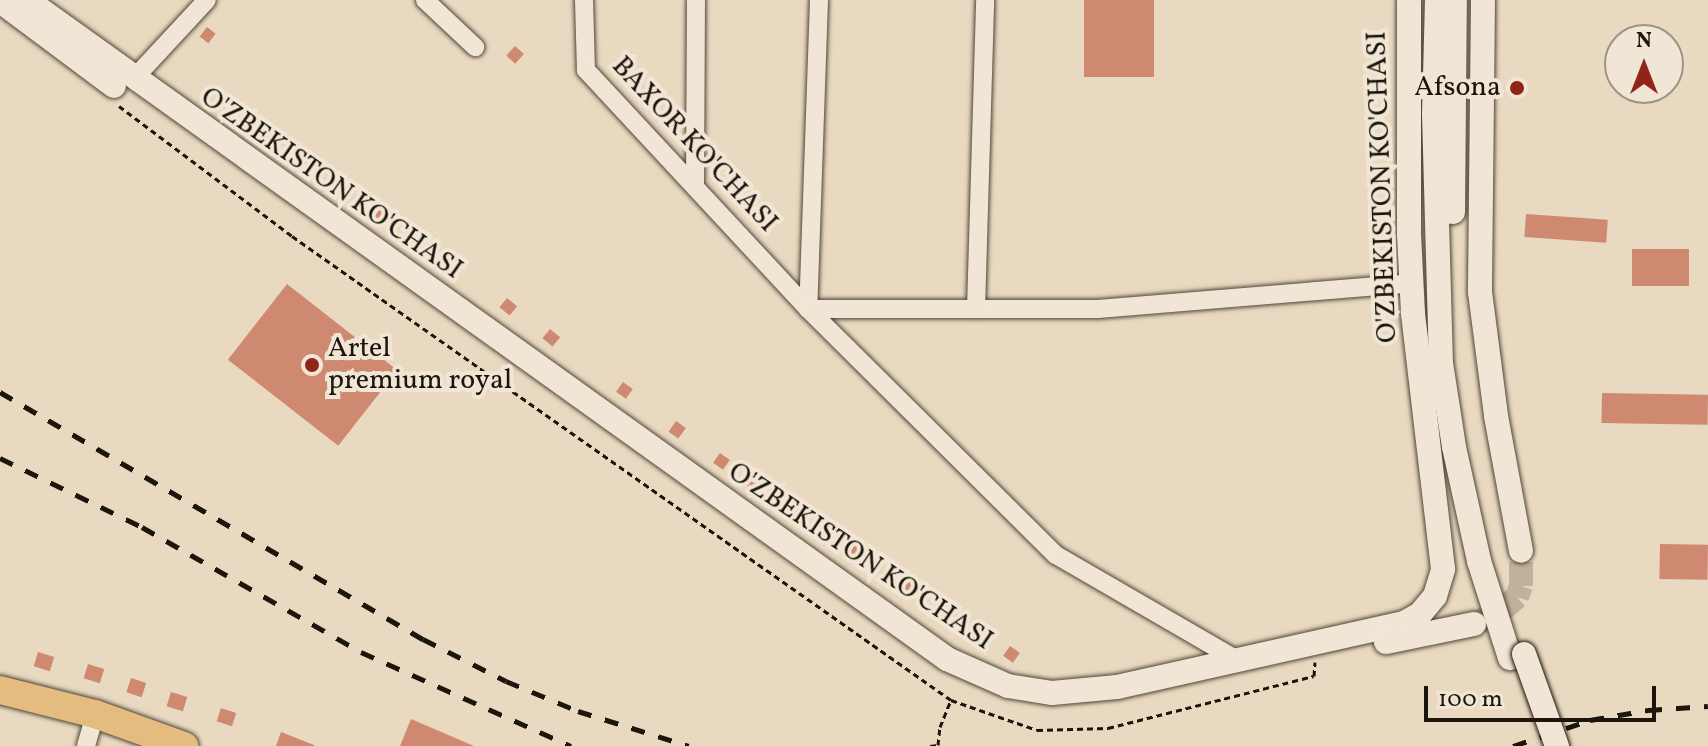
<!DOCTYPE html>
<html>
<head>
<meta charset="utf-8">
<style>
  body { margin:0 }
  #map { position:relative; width:1708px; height:746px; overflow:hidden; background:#e9d9c0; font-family:Vollkorn,serif }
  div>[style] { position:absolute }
  .building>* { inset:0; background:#cf8970; transform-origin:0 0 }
  .secondary-tunnel>* { height:24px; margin-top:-12px; transform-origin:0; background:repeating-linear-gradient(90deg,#c0b29c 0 24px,transparent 0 36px) }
  .path>* { height:3px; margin-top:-1.5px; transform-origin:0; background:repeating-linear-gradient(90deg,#1c150b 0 6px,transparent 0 10px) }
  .roads { filter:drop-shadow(0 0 2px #4f4638) drop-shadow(0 0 2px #4f4638) }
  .street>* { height:18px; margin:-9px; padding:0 9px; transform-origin:9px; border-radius:9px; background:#f1e6d6 }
  .secondary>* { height:24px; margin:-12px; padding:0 12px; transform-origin:12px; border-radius:12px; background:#f1e6d6 }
  .primary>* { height:28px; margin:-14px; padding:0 14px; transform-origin:14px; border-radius:14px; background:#e4bc80 }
  .rail>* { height:5px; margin-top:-2.5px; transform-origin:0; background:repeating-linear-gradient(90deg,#1c150b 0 14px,transparent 0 28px) }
  .bridges { filter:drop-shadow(0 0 2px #1c150b) drop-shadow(0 0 2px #1c150b) }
  .secondary-bridge>* { height:24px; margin:-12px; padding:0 12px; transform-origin:12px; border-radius:12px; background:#f1e6d6 }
  .dots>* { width:22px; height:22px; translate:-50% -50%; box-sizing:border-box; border:4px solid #f1e6d6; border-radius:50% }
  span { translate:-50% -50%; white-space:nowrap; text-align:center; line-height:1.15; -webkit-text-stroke:8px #f1e6d6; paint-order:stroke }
  .poi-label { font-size:28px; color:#1c150b }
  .right { translate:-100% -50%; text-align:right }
  .left { translate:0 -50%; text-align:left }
  .street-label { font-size:28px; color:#1c150b }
  .north { position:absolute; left:1604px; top:24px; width:80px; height:80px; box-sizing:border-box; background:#f1e6d6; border:2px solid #9c9285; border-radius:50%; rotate:0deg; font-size:22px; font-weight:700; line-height:32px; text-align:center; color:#1c150b }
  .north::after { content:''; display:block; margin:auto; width:28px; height:36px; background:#8f2418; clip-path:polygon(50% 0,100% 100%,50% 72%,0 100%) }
  .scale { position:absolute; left:1424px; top:686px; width:232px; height:36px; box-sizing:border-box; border:4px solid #1c150b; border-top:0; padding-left:10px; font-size:24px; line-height:28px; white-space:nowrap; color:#1c150b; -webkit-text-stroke:6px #f1e6d6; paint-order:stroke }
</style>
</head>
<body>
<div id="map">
  <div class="building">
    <i style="left:1084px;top:0;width:70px;height:77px"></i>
    <i style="left:207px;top:27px;width:11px;height:12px;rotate:38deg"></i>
    <i style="left:515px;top:46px;width:12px;height:13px;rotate:42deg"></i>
    <i style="left:267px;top:124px;width:13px;height:12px;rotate:39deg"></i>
    <i style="left:303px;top:151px;width:13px;height:12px;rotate:32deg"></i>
    <i style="left:334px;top:174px;width:13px;height:11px;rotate:32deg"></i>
    <i style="left:381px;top:207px;width:12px;height:12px;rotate:35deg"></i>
    <i style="left:1526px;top:214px;width:82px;height:23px;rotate:4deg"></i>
    <i style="left:1689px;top:249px;width:37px;height:57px;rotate:90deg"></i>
    <i style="left:445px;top:254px;width:13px;height:12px;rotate:32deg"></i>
    <i style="left:287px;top:284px;width:140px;height:96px;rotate:38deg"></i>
    <i style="left:507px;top:298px;width:13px;height:12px;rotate:39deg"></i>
    <i style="left:550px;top:329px;width:13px;height:12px;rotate:39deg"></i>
    <i style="left:623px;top:382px;width:12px;height:12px;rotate:35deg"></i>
    <i style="left:1602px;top:393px;width:106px;height:30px;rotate:1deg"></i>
    <i style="left:676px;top:421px;width:12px;height:13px;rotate:35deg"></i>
    <i style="left:720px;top:453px;width:12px;height:12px;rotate:35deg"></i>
    <i style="left:754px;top:476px;width:12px;height:12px;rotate:35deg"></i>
    <i style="left:794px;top:502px;width:13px;height:12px;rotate:39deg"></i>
    <i style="left:853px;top:541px;width:12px;height:12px;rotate:35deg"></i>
    <i style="left:1660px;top:544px;width:48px;height:35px;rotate:1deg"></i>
    <i style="left:905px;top:575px;width:13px;height:14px;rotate:39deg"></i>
    <i style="left:948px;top:604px;width:12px;height:12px;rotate:35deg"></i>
    <i style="left:1010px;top:646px;width:12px;height:12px;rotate:35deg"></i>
    <i style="left:38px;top:652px;width:17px;height:15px;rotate:17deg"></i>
    <i style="left:88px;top:664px;width:17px;height:15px;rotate:17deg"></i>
    <i style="left:131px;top:678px;width:16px;height:15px;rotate:18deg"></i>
    <i style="left:171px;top:692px;width:17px;height:15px;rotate:17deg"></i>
    <i style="left:221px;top:708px;width:16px;height:14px;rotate:18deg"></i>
    <i style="clip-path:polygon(411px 719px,474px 746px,400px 746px)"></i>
    <i style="clip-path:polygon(281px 732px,314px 745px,314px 746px,276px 746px)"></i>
  </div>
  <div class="secondary-tunnel">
    <i style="left:1474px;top:624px;width:31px;rotate:-27deg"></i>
    <i style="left:1502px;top:610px;width:20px;rotate:-41deg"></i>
    <i style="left:1517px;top:597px;width:12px;rotate:-70deg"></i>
    <i style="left:1521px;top:586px;width:35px;rotate:-90deg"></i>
  </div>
  <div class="path">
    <i style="left:119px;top:106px;width:216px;rotate:36.9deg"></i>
    <i style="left:292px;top:236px;width:806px;rotate:35.15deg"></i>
    <i style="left:951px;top:700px;width:91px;rotate:19.2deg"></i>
    <i style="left:1037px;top:730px;width:71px;rotate:-1.6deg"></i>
    <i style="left:1108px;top:728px;width:212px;rotate:-14.2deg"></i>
    <i style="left:1314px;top:676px;width:14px;rotate:-86deg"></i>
    <i style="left:930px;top:746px;width:8px;rotate:-7deg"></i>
    <i style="left:938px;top:745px;width:18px;rotate:-84deg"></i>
    <i style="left:940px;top:727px;width:29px;rotate:-68deg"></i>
  </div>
  <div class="roads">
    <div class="street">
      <i style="left:425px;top:0;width:69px;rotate:43.2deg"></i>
      <i style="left:584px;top:0;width:70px;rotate:88.4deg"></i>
      <i style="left:586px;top:70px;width:326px;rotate:47.1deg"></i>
      <i style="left:808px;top:309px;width:290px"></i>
      <i style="left:1098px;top:309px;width:315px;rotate:-4.7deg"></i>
      <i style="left:819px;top:0;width:309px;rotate:92deg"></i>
      <i style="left:808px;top:309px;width:349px;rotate:44.8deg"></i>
      <i style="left:1056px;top:555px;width:209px;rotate:30.1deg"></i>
      <i style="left:136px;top:82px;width:11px;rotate:-68deg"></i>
      <i style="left:140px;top:72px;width:98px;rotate:-47.1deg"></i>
      <i style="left:695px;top:187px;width:187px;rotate:-89.7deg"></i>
      <i style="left:976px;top:309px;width:309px;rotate:-88.3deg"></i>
      <i style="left:86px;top:746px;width:33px;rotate:-74deg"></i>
    </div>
    <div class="secondary">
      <i style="left:27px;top:0;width:1132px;rotate:35.61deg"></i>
      <i style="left:947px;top:659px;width:67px;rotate:23.9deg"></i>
      <i style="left:1008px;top:686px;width:45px;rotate:9deg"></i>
      <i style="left:1052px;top:693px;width:65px;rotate:-5.3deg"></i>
      <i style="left:1117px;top:687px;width:294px;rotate:-12.6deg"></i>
      <i style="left:1404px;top:623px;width:18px;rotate:-29deg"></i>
      <i style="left:1420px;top:614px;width:23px;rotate:-50deg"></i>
      <i style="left:1435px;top:596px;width:28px;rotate:-73deg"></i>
      <i style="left:1443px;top:569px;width:258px;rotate:-96.7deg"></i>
      <i style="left:1413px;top:313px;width:79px;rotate:-92.9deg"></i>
      <i style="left:1409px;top:234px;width:234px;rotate:-90deg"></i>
      <i style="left:1437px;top:0;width:114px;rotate:91.5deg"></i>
      <i style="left:1434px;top:114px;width:249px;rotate:88.4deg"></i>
      <i style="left:1441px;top:363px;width:85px;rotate:81.2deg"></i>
      <i style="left:1454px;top:447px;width:117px;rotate:77.6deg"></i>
      <i style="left:1479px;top:561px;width:102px;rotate:72.3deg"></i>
      <i style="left:1483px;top:0;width:292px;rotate:90.6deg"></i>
      <i style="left:1480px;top:292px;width:125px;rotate:82.6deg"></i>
      <i style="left:1496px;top:416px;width:137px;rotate:79.5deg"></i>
      <i style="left:0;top:1px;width:142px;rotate:36.7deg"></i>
      <i style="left:1453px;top:212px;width:212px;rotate:-89.5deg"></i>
      <i style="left:1386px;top:642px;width:90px;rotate:-11.6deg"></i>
    </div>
    <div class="primary">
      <i style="left:0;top:690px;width:98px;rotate:14.2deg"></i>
      <i style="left:95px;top:714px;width:95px;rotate:19.8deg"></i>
    </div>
  </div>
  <div class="rail">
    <i style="left:0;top:392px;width:490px;rotate:30.3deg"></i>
    <i style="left:423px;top:639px;width:93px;rotate:26.8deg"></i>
    <i style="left:506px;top:681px;width:78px;rotate:22.6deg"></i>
    <i style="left:578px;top:711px;width:116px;rotate:17.5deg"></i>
    <i style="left:0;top:458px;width:158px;rotate:25.9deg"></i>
    <i style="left:142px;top:527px;width:252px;rotate:29.7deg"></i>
    <i style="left:361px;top:652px;width:230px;rotate:24.1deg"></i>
    <i style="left:1513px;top:746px;width:81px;rotate:-18.7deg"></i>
    <i style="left:1590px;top:720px;width:59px;rotate:-9.8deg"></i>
    <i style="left:1648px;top:710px;width:60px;rotate:-3.8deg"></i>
  </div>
  <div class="bridges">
    <div class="secondary-bridge">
      <i style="left:1524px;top:654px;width:98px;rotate:70.3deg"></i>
    </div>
  </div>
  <div class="dots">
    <i style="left:1517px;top:88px;background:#8f2418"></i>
    <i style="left:312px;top:365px;background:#8f2418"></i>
  </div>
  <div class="poi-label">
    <span class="right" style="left:1501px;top:88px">Afsona</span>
    <span class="left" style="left:328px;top:365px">Artel<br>premium royal</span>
  </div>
  <div class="street-label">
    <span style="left:694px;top:145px;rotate:47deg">BAXOR KO'CHASI</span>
    <span style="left:331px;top:184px;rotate:35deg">O'ZBEKISTON KO'CHASI</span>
    <span style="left:1383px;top:187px;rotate:-92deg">O'ZBEKISTON KO'CHASI</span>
    <span style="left:860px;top:557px;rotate:34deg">O'ZBEKISTON KO'CHASI</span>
  </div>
  <div class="north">N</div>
  <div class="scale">100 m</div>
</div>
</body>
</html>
